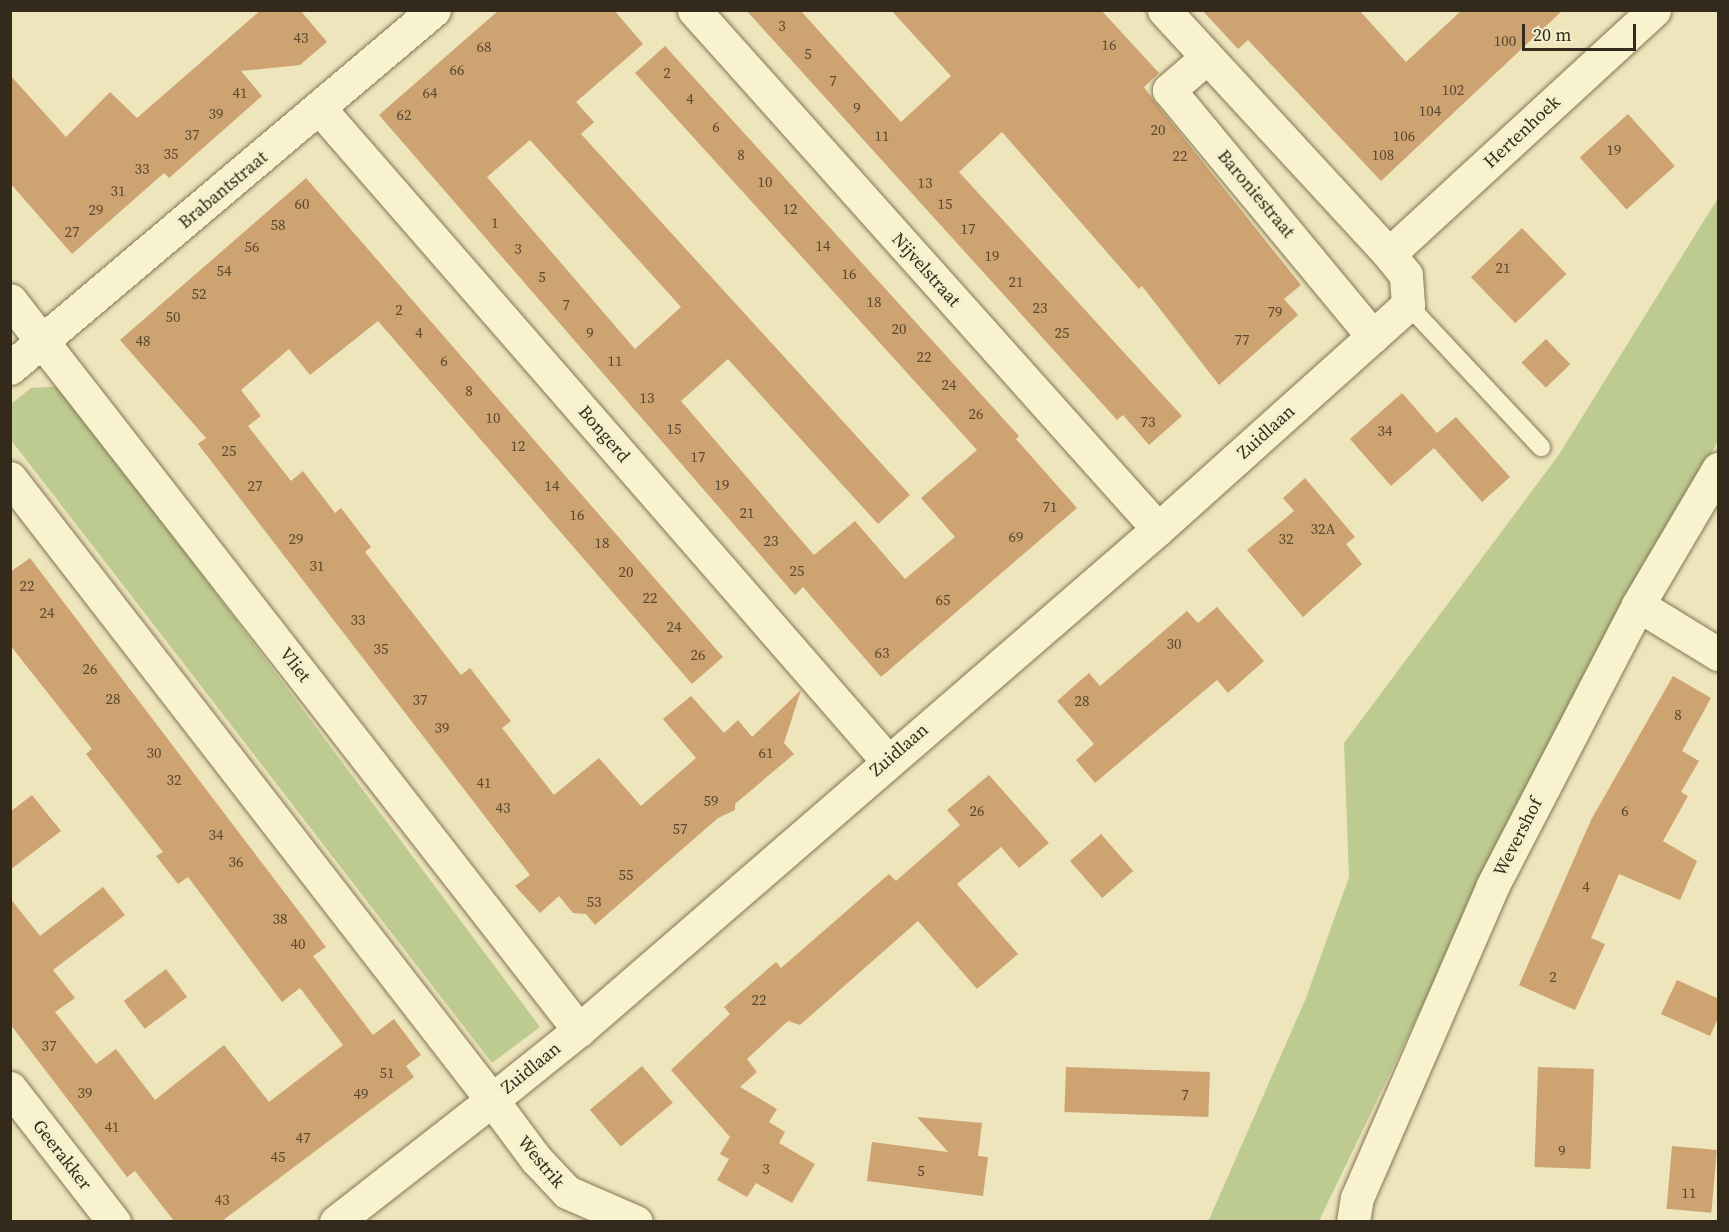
<!DOCTYPE html>
<html>
<head>
<meta charset="utf-8">
<style>
  body { margin:0 }
  #map { position:relative; width:1729px; height:1232px; overflow:hidden; background:#eee5bc; font-family:"Source Serif 4",serif }
  div>[style] { position:absolute }
  .green>* { inset:0; background:#bdcb90 }
  .building>* { inset:0; background:#cda371; transform-origin:0 0 }
  .roads { filter:drop-shadow(0 0 2px #857555) drop-shadow(0 0 2px #857555) }
  .lane>* { height:18px; margin:-9px; padding:0 9px; transform-origin:9px; border-radius:9px; background:#f9f2cf }
  .street>* { height:33px; margin:-16.5px; padding:0 16.5px; transform-origin:16.5px; border-radius:16.5px; background:#f9f2cf }
  .secondary>* { height:33px; margin:-16.5px; padding:0 16.5px; transform-origin:16.5px; border-radius:16.5px; background:#f9f2cf }
  span { translate:-50% -50%; white-space:nowrap; text-align:center; line-height:1.15; -webkit-text-stroke:6px #f5efcb; paint-order:stroke }
  .number-label { font-size:15px; color:#5a4830 }
  .number-label span { -webkit-text-stroke-width:0 }
  .street-label { font-size:18px; color:#342a1b }
  .frame { position:absolute; inset:0; border:12px solid #342a1b; pointer-events:none }
  .scale { position:absolute; left:1522px; top:24px; width:114px; height:27px; box-sizing:border-box; border:3px solid #342a1b; border-top:0; padding-left:8px; font-size:18px; line-height:21px; white-space:nowrap; color:#342a1b; -webkit-text-stroke:4px #f5efcb; paint-order:stroke }
</style>
</head>
<body>
<div id="map">
  <div class="green">
    <i style="clip-path:polygon(1718px 198px,1718px 441px,1539px 763px,1319px 1221px,1208px 1222px,1306px 998px,1349px 877px,1344px 743px,1558px 456px)"></i>
    <i style="clip-path:polygon(61px 386px,540px 1027px,492px 1063px,11px 440px,11px 404px,31px 388px)"></i>
  </div>
  <div class="building">
    <i style="clip-path:polygon(261px 10px,300px 10px,327px 42px,300px 65px,241px 71px,262px 96px,169px 178px,164px 173px,72px 254px,10px 183px,10px 75px,66px 137px,110px 92px,137px 118px)"></i>
    <i style="clip-path:polygon(evenodd,499px 10px,614px 10px,643px 44px,576px 102px,594px 122px,581px 134px,910px 495px,878px 524px,728px 359px,681px 401px,814px 555px,855px 521px,905px 579px,955px 537px,921px 498px,977px 450px,635px 73px,665px 46px,1019px 436px,1016px 439px,1077px 508px,881px 677px,803px 587px,795px 595px,379px 115px,499px 10px,530px 140px,681px 307px,635px 349px,487px 177px,530px 140px)"></i>
    <i style="clip-path:polygon(746px 10px,800px 10px,901px 122px,951px 76px,891px 10px,1101px 10px,1159px 73px,1144px 87px,1155px 102px,1301px 285px,1284px 299px,1298px 315px,1219px 385px,1142px 286px,1139px 289px,1002px 132px,959px 172px,1182px 416px,1149px 445px,1123px 415px,1117px 420px)"></i>
    <i style="clip-path:polygon(1202px 10px,1359px 10px,1406px 62px,1462px 10px,1563px 10px,1381px 181px,1248px 40px,1238px 49px)"></i>
    <i style="left:1628px;top:114px;width:70px;height:65px;rotate:48deg"></i>
    <i style="clip-path:polygon(306px 178px,723px 657px,692px 684px,378px 321px,310px 375px,289px 349px,241px 390px,261px 416px,248px 426px,291px 481px,303px 471px,335px 513px,341px 508px,371px 547px,365px 552px,461px 675px,470px 668px,511px 721px,502px 728px,554px 795px,599px 758px,641px 806px,696px 758px,663px 719px,691px 696px,724px 733px,738px 720px,752px 737px,801px 690px,784px 743px,794px 754px,735px 804px,735px 810px,718px 818px,595px 925px,586px 914px,573px 913px,559px 896px,540px 913px,515px 886px,530px 875px,198px 444px,206px 438px,120px 340px)"></i>
    <i style="left:1522px;top:228px;width:64px;height:71px;rotate:46deg"></i>
    <i style="left:1546px;top:339px;width:35px;height:34px;rotate:46deg"></i>
    <i style="clip-path:polygon(1402px 393px,1437px 433px,1456px 417px,1510px 477px,1482px 502px,1434px 448px,1391px 486px,1350px 439px)"></i>
    <i style="clip-path:polygon(1305px 478px,1355px 537px,1346px 544px,1362px 564px,1303px 617px,1247px 550px,1294px 511px,1283px 498px)"></i>
    <i style="clip-path:polygon(30px 558px,326px 947px,313px 956px,373px 1035px,394px 1019px,421px 1055px,406px 1066px,414px 1077px,222px 1221px,174px 1221px,135px 1171px,127px 1177px,10px 1024px,10px 898px,40px 936px,103px 887px,125px 915px,53px 970px,75px 998px,55px 1012px,96px 1064px,116px 1049px,155px 1100px,224px 1045px,269px 1102px,343px 1045px,300px 988px,282px 1002px,188px 877px,178px 884px,156px 856px,163px 852px,86px 754px,92px 749px,10px 645px,10px 572px)"></i>
    <i style="clip-path:polygon(1217px 607px,1264px 661px,1228px 693px,1217px 680px,1095px 783px,1076px 760px,1094px 744px,1057px 701px,1089px 673px,1100px 686px,1187px 611px,1198px 623px)"></i>
    <i style="clip-path:polygon(1673px 676px,1711px 698px,1682px 751px,1699px 761px,1681px 792px,1688px 796px,1663px 841px,1697px 861px,1680px 900px,1619px 874px,1591px 938px,1605px 944px,1575px 1010px,1519px 985px,1591px 820px)"></i>
    <i style="clip-path:polygon(989px 775px,1049px 843px,1019px 868px,1001px 847px,957px 884px,1018px 954px,977px 989px,918px 921px,800px 1025px,788px 1021px,747px 1059px,757px 1072px,740px 1087px,777px 1109px,769px 1122px,785px 1132px,779px 1143px,815px 1164px,792px 1203px,756px 1183px,747px 1197px,717px 1180px,729px 1159px,720px 1154px,730px 1137px,671px 1070px,730px 1014px,724px 1007px,776px 962px,781px 968px,889px 874px,896px 881px,960px 825px,947px 810px)"></i>
    <i style="clip-path:polygon(32px 795px,61px 831px,10px 870px,10px 812px)"></i>
    <i style="left:1101px;top:834px;width:49px;height:41px;rotate:49deg"></i>
    <i style="left:166px;top:969px;width:35px;height:53px;rotate:53deg"></i>
    <i style="clip-path:polygon(1677px 980px,1719px 999px,1719px 1016px,1710px 1036px,1661px 1014px)"></i>
    <i style="left:642px;top:1066px;width:48px;height:68px;rotate:50deg"></i>
    <i style="left:1066px;top:1067px;width:144px;height:45px;rotate:2deg"></i>
    <i style="left:1538px;top:1067px;width:56px;height:100px;rotate:2deg"></i>
    <i style="clip-path:polygon(917px 1117px,982px 1123px,978px 1156px,988px 1157px,983px 1196px,867px 1181px,872px 1142px,948px 1152px)"></i>
    <i style="left:1672px;top:1146px;width:45px;height:63px;rotate:5deg"></i>
  </div>
  <div class="roads">
    <div class="lane">
      <i style="left:1408px;top:305px;width:195px;rotate:46.9deg"></i>
    </div>
    <div class="street">
      <i style="left:694px;top:10px;width:696px;rotate:48.2deg"></i>
      <i style="left:1206px;top:58px;width:49px;rotate:139.1deg"></i>
      <i style="left:1169px;top:90px;width:320px;rotate:50.4deg"></i>
      <i style="left:320px;top:109px;width:863px;rotate:48.95deg"></i>
      <i style="left:1389px;top:254px;width:360px;rotate:-42.6deg"></i>
      <i style="left:10px;top:368px;width:555px;rotate:-40.18deg"></i>
      <i style="left:10px;top:478px;width:787px;rotate:52.23deg"></i>
      <i style="left:492px;top:1100px;width:198px;rotate:142deg"></i>
      <i style="left:1638px;top:605px;width:94px;rotate:31.5deg"></i>
      <i style="left:579px;top:1030px;width:766px;rotate:-40.87deg"></i>
      <i style="left:1158px;top:529px;width:336px;rotate:-41.9deg"></i>
      <i style="left:1408px;top:305px;width:30px;rotate:-94deg"></i>
      <i style="left:1406px;top:275px;width:27px;rotate:-129deg"></i>
      <i style="left:1389px;top:254px;width:332px;rotate:-132.7deg"></i>
      <i style="left:10px;top:1088px;width:170px;rotate:52.2deg"></i>
      <i style="left:1353px;top:1222px;width:24px;rotate:-81deg"></i>
      <i style="left:1357px;top:1198px;width:341px;rotate:-66.5deg"></i>
      <i style="left:1493px;top:885px;width:315px;rotate:-62.6deg"></i>
      <i style="left:1638px;top:605px;width:158px;rotate:-59.5deg"></i>
    </div>
    <div class="secondary">
      <i style="left:10px;top:300px;width:926px;rotate:52.07deg"></i>
      <i style="left:579px;top:1030px;width:112px;rotate:141.2deg"></i>
      <i style="left:492px;top:1100px;width:74px;rotate:53.3deg"></i>
      <i style="left:536px;top:1159px;width:45px;rotate:46.8deg"></i>
      <i style="left:567px;top:1192px;width:75px;rotate:23.5deg"></i>
    </div>
  </div>
  <div class="number-label">
    <span style="left:782px;top:26px">3</span>
    <span style="left:301px;top:38px">43</span>
    <span style="left:1505px;top:41px">100</span>
    <span style="left:1109px;top:45px">16</span>
    <span style="left:484px;top:47px">68</span>
    <span style="left:808px;top:54px">5</span>
    <span style="left:457px;top:70px">66</span>
    <span style="left:667px;top:73px">2</span>
    <span style="left:833px;top:81px">7</span>
    <span style="left:1453px;top:90px">102</span>
    <span style="left:240px;top:93px">41</span>
    <span style="left:430px;top:93px">64</span>
    <span style="left:690px;top:99px">4</span>
    <span style="left:857px;top:108px">9</span>
    <span style="left:1430px;top:111px">104</span>
    <span style="left:216px;top:114px">39</span>
    <span style="left:404px;top:115px">62</span>
    <span style="left:716px;top:127px">6</span>
    <span style="left:1158px;top:130px">20</span>
    <span style="left:192px;top:135px">37</span>
    <span style="left:882px;top:136px">11</span>
    <span style="left:1404px;top:136px">106</span>
    <span style="left:1614px;top:150px">19</span>
    <span style="left:171px;top:154px">35</span>
    <span style="left:741px;top:155px">8</span>
    <span style="left:1383px;top:155px">108</span>
    <span style="left:1180px;top:156px">22</span>
    <span style="left:142px;top:169px">33</span>
    <span style="left:765px;top:182px">10</span>
    <span style="left:925px;top:183px">13</span>
    <span style="left:118px;top:191px">31</span>
    <span style="left:302px;top:204px">60</span>
    <span style="left:945px;top:204px">15</span>
    <span style="left:790px;top:209px">12</span>
    <span style="left:96px;top:210px">29</span>
    <span style="left:495px;top:223px">1</span>
    <span style="left:278px;top:225px">58</span>
    <span style="left:968px;top:229px">17</span>
    <span style="left:72px;top:232px">27</span>
    <span style="left:823px;top:246px">14</span>
    <span style="left:252px;top:247px">56</span>
    <span style="left:518px;top:249px">3</span>
    <span style="left:992px;top:256px">19</span>
    <span style="left:1503px;top:268px">21</span>
    <span style="left:224px;top:271px">54</span>
    <span style="left:849px;top:274px">16</span>
    <span style="left:542px;top:277px">5</span>
    <span style="left:1016px;top:282px">21</span>
    <span style="left:199px;top:294px">52</span>
    <span style="left:874px;top:302px">18</span>
    <span style="left:566px;top:305px">7</span>
    <span style="left:1040px;top:308px">23</span>
    <span style="left:399px;top:310px">2</span>
    <span style="left:1275px;top:312px">79</span>
    <span style="left:173px;top:317px">50</span>
    <span style="left:899px;top:329px">20</span>
    <span style="left:419px;top:333px">4</span>
    <span style="left:590px;top:333px">9</span>
    <span style="left:1062px;top:333px">25</span>
    <span style="left:1242px;top:340px">77</span>
    <span style="left:143px;top:341px">48</span>
    <span style="left:924px;top:357px">22</span>
    <span style="left:444px;top:361px">6</span>
    <span style="left:615px;top:361px">11</span>
    <span style="left:949px;top:385px">24</span>
    <span style="left:469px;top:391px">8</span>
    <span style="left:647px;top:398px">13</span>
    <span style="left:976px;top:414px">26</span>
    <span style="left:493px;top:418px">10</span>
    <span style="left:1148px;top:422px">73</span>
    <span style="left:674px;top:429px">15</span>
    <span style="left:1385px;top:431px">34</span>
    <span style="left:518px;top:446px">12</span>
    <span style="left:229px;top:451px">25</span>
    <span style="left:698px;top:457px">17</span>
    <span style="left:722px;top:485px">19</span>
    <span style="left:255px;top:486px">27</span>
    <span style="left:552px;top:486px">14</span>
    <span style="left:1050px;top:507px">71</span>
    <span style="left:747px;top:513px">21</span>
    <span style="left:577px;top:515px">16</span>
    <span style="left:1323px;top:529px">32A</span>
    <span style="left:1016px;top:537px">69</span>
    <span style="left:296px;top:539px">29</span>
    <span style="left:1286px;top:539px">32</span>
    <span style="left:771px;top:541px">23</span>
    <span style="left:602px;top:543px">18</span>
    <span style="left:317px;top:566px">31</span>
    <span style="left:797px;top:571px">25</span>
    <span style="left:626px;top:572px">20</span>
    <span style="left:27px;top:586px">22</span>
    <span style="left:650px;top:598px">22</span>
    <span style="left:943px;top:600px">65</span>
    <span style="left:47px;top:613px">24</span>
    <span style="left:358px;top:620px">33</span>
    <span style="left:674px;top:627px">24</span>
    <span style="left:1174px;top:644px">30</span>
    <span style="left:381px;top:649px">35</span>
    <span style="left:882px;top:653px">63</span>
    <span style="left:698px;top:655px">26</span>
    <span style="left:90px;top:669px">26</span>
    <span style="left:113px;top:699px">28</span>
    <span style="left:420px;top:700px">37</span>
    <span style="left:1082px;top:701px">28</span>
    <span style="left:1678px;top:715px">8</span>
    <span style="left:442px;top:728px">39</span>
    <span style="left:154px;top:753px">30</span>
    <span style="left:766px;top:753px">61</span>
    <span style="left:174px;top:780px">32</span>
    <span style="left:484px;top:783px">41</span>
    <span style="left:711px;top:801px">59</span>
    <span style="left:503px;top:808px">43</span>
    <span style="left:977px;top:811px">26</span>
    <span style="left:1625px;top:811px">6</span>
    <span style="left:680px;top:829px">57</span>
    <span style="left:216px;top:835px">34</span>
    <span style="left:236px;top:862px">36</span>
    <span style="left:626px;top:875px">55</span>
    <span style="left:1586px;top:887px">4</span>
    <span style="left:594px;top:902px">53</span>
    <span style="left:280px;top:919px">38</span>
    <span style="left:298px;top:944px">40</span>
    <span style="left:1553px;top:977px">2</span>
    <span style="left:759px;top:1000px">22</span>
    <span style="left:49px;top:1046px">37</span>
    <span style="left:387px;top:1073px">51</span>
    <span style="left:85px;top:1093px">39</span>
    <span style="left:361px;top:1094px">49</span>
    <span style="left:1185px;top:1095px">7</span>
    <span style="left:112px;top:1127px">41</span>
    <span style="left:303px;top:1138px">47</span>
    <span style="left:1562px;top:1151px">9</span>
    <span style="left:278px;top:1157px">45</span>
    <span style="left:766px;top:1169px">3</span>
    <span style="left:921px;top:1171px">5</span>
    <span style="left:1689px;top:1193px">11</span>
    <span style="left:222px;top:1200px">43</span>
  </div>
  <div class="street-label">
    <span style="left:1522px;top:132px;rotate:-43deg">Hertenhoek</span>
    <span style="left:223px;top:190px;rotate:-40deg">Brabantstraat</span>
    <span style="left:1256px;top:194px;rotate:50deg">Baroniestraat</span>
    <span style="left:926px;top:270px;rotate:48deg">Nijvelstraat</span>
    <span style="left:1266px;top:432px;rotate:-42deg">Zuidlaan</span>
    <span style="left:604px;top:434px;rotate:49deg">Bongerd</span>
    <span style="left:295px;top:665px;rotate:52deg">Vliet</span>
    <span style="left:899px;top:750px;rotate:-41deg">Zuidlaan</span>
    <span style="left:1518px;top:837px;rotate:-63deg">Wevershof</span>
    <span style="left:531px;top:1068px;rotate:-39deg">Zuidlaan</span>
    <span style="left:62px;top:1155px;rotate:52deg">Geerakker</span>
    <span style="left:541px;top:1162px;rotate:50deg">Westrik</span>
  </div>
  <div class="frame"></div>
  <div class="scale">20 m</div>
</div>
</body>
</html>
